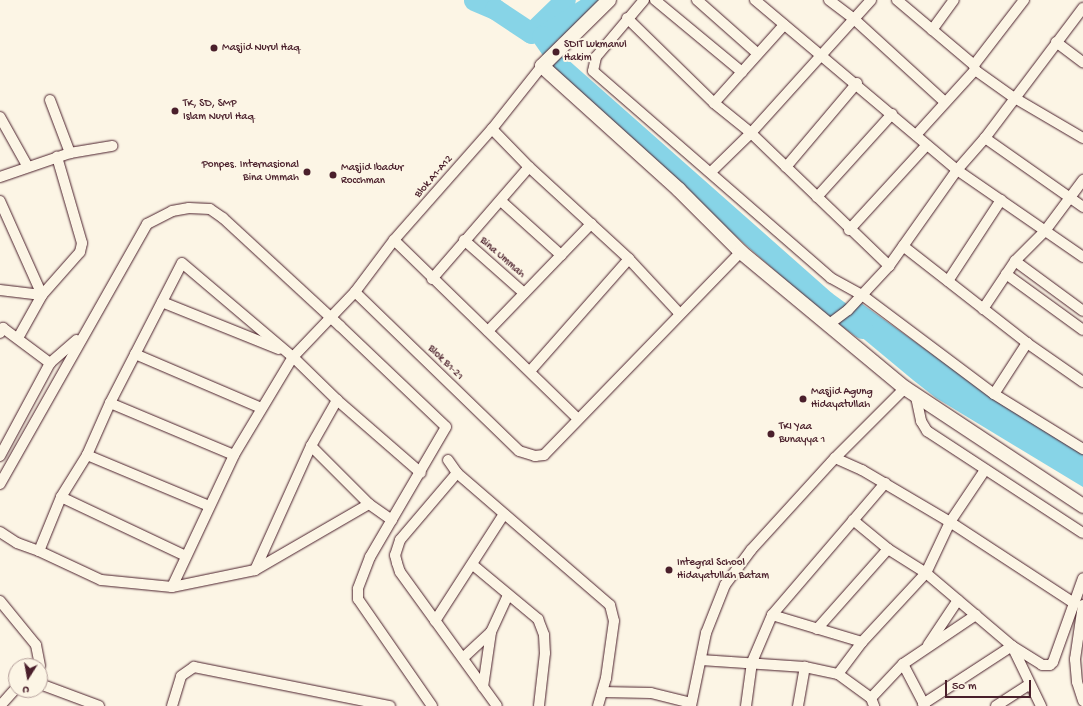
<!DOCTYPE html>
<html>
<head>
<meta charset="utf-8">
<style>
  body { margin:0 }
  #map { position:relative; width:1083px; height:706px; overflow:hidden; background:#fcf5e5; font-family:"Gochi Hand",sans-serif }
  div>[style] { position:absolute }
  .water>* { inset:0; background:#87d4e7 }
  .river>* { height:21px; margin:-10.5px; padding:0 10.5px; transform-origin:10.5px; border-radius:10.5px; background:#87d4e7 }
  .roads { filter:drop-shadow(0 0 1px #4a1f2b) drop-shadow(0 0 1px #4a1f2b) }
  .street>* { height:10px; margin:-5px; padding:0 5px; transform-origin:5px; border-radius:5px; background:#fcf5e5 }
  .secondary>* { height:14px; margin:-7px; padding:0 7px; transform-origin:7px; border-radius:7px; background:#fcf5e5 }
  .dots>* { width:11px; height:11px; translate:-50% -50%; box-sizing:border-box; border:2px solid #fcf5e5; border-radius:50% }
  span { translate:-50% -50%; white-space:nowrap; text-align:center; line-height:1.15; -webkit-text-stroke:4px #fcf5e5; paint-order:stroke }
  .poi-label { font-size:11px; color:#4a1f2b }
  .left { translate:0 -50%; text-align:left }
  .right { translate:-100% -50%; text-align:right }
  .street-label { font-size:11px; color:#4a1f2b }
  .north { position:absolute; left:8px; top:658px; width:40px; height:40px; box-sizing:border-box; background:#fcf5e5; border:1px solid #b59f9b; border-radius:50%; rotate:191deg; font-size:11px; font-weight:700; line-height:16px; text-align:center; color:#4a1f2b }
  .north::after { content:''; display:block; margin:auto; width:14px; height:18px; background:#4a1f2b; clip-path:polygon(50% 0,100% 100%,50% 72%,0 100%) }
  .scale { position:absolute; left:945px; top:680px; width:86px; height:18px; box-sizing:border-box; border:2px solid #4a1f2b; border-top:0; padding-left:5px; font-size:12px; line-height:14px; white-space:nowrap; color:#4a1f2b; -webkit-text-stroke:3px #fcf5e5; paint-order:stroke }
</style>
</head>
<body>
<div id="map">
  <div class="water">
    <i style="clip-path:polygon(854px 298px,985px 392px,1083px 452px,1083px 487px,936px 398px,913px 380px,836px 316px)"></i>
  </div>
  <div class="river">
    <i style="left:474px;top:0;width:23px;rotate:23deg"></i>
    <i style="left:495px;top:9px;width:43px;rotate:33.7deg"></i>
    <i style="left:531px;top:33px;width:47px;rotate:-44.1deg"></i>
    <i style="left:599px;top:0;width:67px;rotate:147.7deg"></i>
    <i style="left:542px;top:36px;width:21px;rotate:55deg"></i>
    <i style="left:554px;top:53px;width:10px;rotate:79deg"></i>
    <i style="left:556px;top:63px;width:359px;rotate:41.5deg"></i>
    <i style="left:825px;top:301px;width:46px;rotate:36.1deg"></i>
  </div>
  <div class="roads">
    <div class="street">
      <i style="left:644px;top:0;width:75px;rotate:130.1deg"></i>
      <i style="left:596px;top:57px;width:14px;rotate:102deg"></i>
      <i style="left:593px;top:71px;width:315px;rotate:41deg"></i>
      <i style="left:831px;top:278px;width:35px;rotate:29deg"></i>
      <i style="left:862px;top:295px;width:165px;rotate:36.9deg"></i>
      <i style="left:994px;top:394px;width:105px;rotate:31.7deg"></i>
      <i style="left:655px;top:0;width:113px;rotate:39.6deg"></i>
      <i style="left:697px;top:0;width:80px;rotate:41.5deg"></i>
      <i style="left:755px;top:0;width:264px;rotate:40.1deg"></i>
      <i style="left:957px;top:170px;width:153px;rotate:34.6deg"></i>
      <i style="left:829px;top:0;width:31px;rotate:37deg"></i>
      <i style="left:854px;top:19px;width:123px;rotate:42.4deg"></i>
      <i style="left:897px;top:0;width:101px;rotate:40.2deg"></i>
      <i style="left:974px;top:65px;width:5px;rotate:79deg"></i>
      <i style="left:975px;top:70px;width:47px;rotate:35.4deg"></i>
      <i style="left:1013px;top:97px;width:81px;rotate:30.4deg"></i>
      <i style="left:627px;top:18px;width:122px;rotate:44.3deg"></i>
      <i style="left:714px;top:103px;width:48px;rotate:39deg"></i>
      <i style="left:751px;top:133px;width:192px;rotate:43.9deg"></i>
      <i style="left:932px;top:30px;width:37px;rotate:-54deg"></i>
      <i style="left:1056px;top:42px;width:34px;rotate:37deg"></i>
      <i style="left:974px;top:65px;width:82px;rotate:-52.4deg"></i>
      <i style="left:50px;top:100px;width:57px;rotate:69.3deg"></i>
      <i style="left:714px;top:103px;width:105px;rotate:-48.1deg"></i>
      <i style="left:0;top:117px;width:57px;rotate:60.8deg"></i>
      <i style="left:492px;top:129px;width:53px;rotate:45.8deg"></i>
      <i style="left:529px;top:167px;width:136px;rotate:42.6deg"></i>
      <i style="left:629px;top:259px;width:74px;rotate:47.2deg"></i>
      <i style="left:916px;top:135px;width:88px;rotate:-47.8deg"></i>
      <i style="left:985px;top:138px;width:120px;rotate:35.1deg"></i>
      <i style="left:786px;top:167px;width:110px;rotate:-49.8deg"></i>
      <i style="left:711px;top:172px;width:56px;rotate:-44.3deg"></i>
      <i style="left:751px;top:133px;width:179px;rotate:-47.9deg"></i>
      <i style="left:0;top:177px;width:74px;rotate:-18.9deg"></i>
      <i style="left:70px;top:153px;width:43px;rotate:-9.5deg"></i>
      <i style="left:817px;top:197px;width:112px;rotate:-47.9deg"></i>
      <i style="left:0;top:201px;width:103px;rotate:65.9deg"></i>
      <i style="left:501px;top:201px;width:81px;rotate:42deg"></i>
      <i style="left:849px;top:230px;width:115px;rotate:-47.5deg"></i>
      <i style="left:394px;top:240px;width:255px;rotate:44.2deg"></i>
      <i style="left:464px;top:240px;width:80px;rotate:41.5deg"></i>
      <i style="left:903px;top:246px;width:157px;rotate:38deg"></i>
      <i style="left:1027px;top:343px;width:68px;rotate:34.9deg"></i>
      <i style="left:1015px;top:261px;width:84px;rotate:36.3deg"></i>
      <i style="left:1006px;top:274px;width:95px;rotate:36deg"></i>
      <i style="left:432px;top:279px;width:148px;rotate:-49.1deg"></i>
      <i style="left:948px;top:281px;width:97px;rotate:-56.8deg"></i>
      <i style="left:0;top:290px;width:42px;rotate:6.8deg"></i>
      <i style="left:355px;top:292px;width:228px;rotate:44.1deg"></i>
      <i style="left:519px;top:451px;width:17px;rotate:17deg"></i>
      <i style="left:535px;top:456px;width:9px;rotate:-6deg"></i>
      <i style="left:544px;top:455px;width:283px;rotate:-45.9deg"></i>
      <i style="left:162px;top:302px;width:126px;rotate:21.9deg"></i>
      <i style="left:983px;top:309px;width:58px;rotate:-56.3deg"></i>
      <i style="left:1015px;top:261px;width:42px;rotate:-45deg"></i>
      <i style="left:1045px;top:231px;width:64px;rotate:-53.3deg"></i>
      <i style="left:828px;top:325px;width:25px;rotate:-37deg"></i>
      <i style="left:848px;top:310px;width:60px;rotate:-47deg"></i>
      <i style="left:889px;top:266px;width:118px;rotate:-54.7deg"></i>
      <i style="left:957px;top:170px;width:43px;rotate:-48.8deg"></i>
      <i style="left:985px;top:138px;width:163px;rotate:-53deg"></i>
      <i style="left:488px;top:331px;width:149px;rotate:-46.1deg"></i>
      <i style="left:0;top:333px;width:6px;rotate:-59deg"></i>
      <i style="left:3px;top:328px;width:59px;rotate:36.7deg"></i>
      <i style="left:18px;top:338px;width:49px;rotate:-60.8deg"></i>
      <i style="left:42px;top:295px;width:57px;rotate:-48.5deg"></i>
      <i style="left:80px;top:252px;width:9px;rotate:-77deg"></i>
      <i style="left:82px;top:243px;width:90px;rotate:-106.2deg"></i>
      <i style="left:135px;top:354px;width:137px;rotate:23.2deg"></i>
      <i style="left:531px;top:370px;width:148px;rotate:-48.6deg"></i>
      <i style="left:994px;top:394px;width:61px;rotate:-57.1deg"></i>
      <i style="left:916px;top:397px;width:25px;rotate:78deg"></i>
      <i style="left:921px;top:421px;width:12px;rotate:59deg"></i>
      <i style="left:927px;top:431px;width:186px;rotate:33.2deg"></i>
      <i style="left:110px;top:403px;width:134px;rotate:22.8deg"></i>
      <i style="left:311px;top:446px;width:82px;rotate:45deg"></i>
      <i style="left:369px;top:504px;width:28px;rotate:35deg"></i>
      <i style="left:87px;top:455px;width:132px;rotate:22.7deg"></i>
      <i style="left:0;top:456px;width:106px;rotate:-61.7deg"></i>
      <i style="left:50px;top:363px;width:35px;rotate:-41deg"></i>
      <i style="left:835px;top:458px;width:30px;rotate:24deg"></i>
      <i style="left:862px;top:470px;width:102px;rotate:30.6deg"></i>
      <i style="left:950px;top:522px;width:148px;rotate:33.2deg"></i>
      <i style="left:448px;top:460px;width:16px;rotate:55deg"></i>
      <i style="left:457px;top:473px;width:202px;rotate:40.8deg"></i>
      <i style="left:610px;top:605px;width:16px;rotate:76deg"></i>
      <i style="left:614px;top:621px;width:58px;rotate:98deg"></i>
      <i style="left:606px;top:678px;width:29px;rotate:106deg"></i>
      <i style="left:457px;top:473px;width:88px;rotate:130.4deg"></i>
      <i style="left:400px;top:540px;width:16px;rotate:108deg"></i>
      <i style="left:395px;top:555px;width:8px;rotate:76deg"></i>
      <i style="left:397px;top:563px;width:9px;rotate:72deg"></i>
      <i style="left:400px;top:572px;width:165px;rotate:54.1deg"></i>
      <i style="left:0;top:484px;width:299px;rotate:-60.5deg"></i>
      <i style="left:147px;top:224px;width:28px;rotate:-27deg"></i>
      <i style="left:172px;top:211px;width:17px;rotate:-10deg"></i>
      <i style="left:189px;top:208px;width:21px;rotate:3deg"></i>
      <i style="left:210px;top:209px;width:16px;rotate:35deg"></i>
      <i style="left:223px;top:218px;width:159px;rotate:42.7deg"></i>
      <i style="left:340px;top:326px;width:146px;rotate:43.6deg"></i>
      <i style="left:446px;top:427px;width:151px;rotate:120.3deg"></i>
      <i style="left:370px;top:557px;width:34px;rotate:111deg"></i>
      <i style="left:358px;top:589px;width:10px;rotate:90deg"></i>
      <i style="left:358px;top:599px;width:130px;rotate:55.3deg"></i>
      <i style="left:61px;top:497px;width:138px;rotate:25.3deg"></i>
      <i style="left:369px;top:504px;width:132px;rotate:149.9deg"></i>
      <i style="left:255px;top:570px;width:85px;rotate:168.4deg"></i>
      <i style="left:172px;top:587px;width:71px;rotate:-174.4deg"></i>
      <i style="left:101px;top:580px;width:68px;rotate:-154.9deg"></i>
      <i style="left:39px;top:551px;width:58px;rotate:-67.8deg"></i>
      <i style="left:61px;top:497px;width:49px;rotate:-58.2deg"></i>
      <i style="left:87px;top:455px;width:57px;rotate:-66.1deg"></i>
      <i style="left:110px;top:403px;width:157px;rotate:-62.8deg"></i>
      <i style="left:182px;top:263px;width:145px;rotate:40.3deg"></i>
      <i style="left:293px;top:357px;width:62px;rotate:44.3deg"></i>
      <i style="left:337px;top:400px;width:111px;rotate:41deg"></i>
      <i style="left:853px;top:520px;width:45px;rotate:39.6deg"></i>
      <i style="left:888px;top:549px;width:45px;rotate:32.3deg"></i>
      <i style="left:926px;top:573px;width:113px;rotate:40.3deg"></i>
      <i style="left:1012px;top:646px;width:67px;rotate:64.2deg"></i>
      <i style="left:0;top:532px;width:20px;rotate:33deg"></i>
      <i style="left:17px;top:543px;width:23px;rotate:20deg"></i>
      <i style="left:473px;top:565px;width:85px;rotate:39.7deg"></i>
      <i style="left:538px;top:619px;width:17px;rotate:69deg"></i>
      <i style="left:544px;top:635px;width:18px;rotate:87deg"></i>
      <i style="left:545px;top:653px;width:53px;rotate:96.5deg"></i>
      <i style="left:255px;top:570px;width:136px;rotate:-65.7deg"></i>
      <i style="left:311px;top:446px;width:53px;rotate:-60.5deg"></i>
      <i style="left:172px;top:587px;width:146px;rotate:-64.8deg"></i>
      <i style="left:234px;top:455px;width:114px;rotate:-59deg"></i>
      <i style="left:293px;top:357px;width:90px;rotate:-46.4deg"></i>
      <i style="left:355px;top:292px;width:65px;rotate:-53.1deg"></i>
      <i style="left:394px;top:240px;width:148px;rotate:-48.6deg"></i>
      <i style="left:492px;top:129px;width:80px;rotate:-51.6deg"></i>
      <i style="left:0;top:601px;width:57px;rotate:50.7deg"></i>
      <i style="left:36px;top:645px;width:21px;rotate:79deg"></i>
      <i style="left:1083px;top:605px;width:55px;rotate:98.4deg"></i>
      <i style="left:1075px;top:659px;width:23px;rotate:85deg"></i>
      <i style="left:1077px;top:682px;width:20px;rotate:72deg"></i>
      <i style="left:772px;top:615px;width:94px;rotate:16.7deg"></i>
      <i style="left:435px;top:621px;width:127px;rotate:-57.2deg"></i>
      <i style="left:817px;top:629px;width:107px;rotate:-48.4deg"></i>
      <i style="left:928px;top:645px;width:54px;rotate:-56.3deg"></i>
      <i style="left:463px;top:658px;width:38px;rotate:-43deg"></i>
      <i style="left:491px;top:632px;width:41px;rotate:-65.3deg"></i>
      <i style="left:701px;top:660px;width:104px;rotate:3.9deg"></i>
      <i style="left:805px;top:667px;width:34px;rotate:12deg"></i>
      <i style="left:838px;top:674px;width:41px;rotate:36deg"></i>
      <i style="left:871px;top:698px;width:9px;rotate:69deg"></i>
      <i style="left:903px;top:664px;width:47px;rotate:62.4deg"></i>
      <i style="left:838px;top:674px;width:40px;rotate:-53deg"></i>
      <i style="left:862px;top:642px;width:94px;rotate:-47.2deg"></i>
      <i style="left:926px;top:573px;width:56px;rotate:-64.8deg"></i>
      <i style="left:950px;top:522px;width:63px;rotate:-56.1deg"></i>
      <i style="left:40px;top:684px;width:63px;rotate:20.4deg"></i>
      <i style="left:483px;top:687px;width:56px;rotate:-81.7deg"></i>
      <i style="left:602px;top:692px;width:49px;rotate:1.2deg"></i>
      <i style="left:651px;top:693px;width:41px;rotate:14deg"></i>
      <i style="left:871px;top:698px;width:47px;rotate:-46.7deg"></i>
      <i style="left:903px;top:664px;width:88px;rotate:-33.9deg"></i>
      <i style="left:923px;top:704px;width:106px;rotate:-33.1deg"></i>
      <i style="left:1012px;top:646px;width:36px;rotate:32deg"></i>
      <i style="left:1042px;top:665px;width:8px"></i>
      <i style="left:1050px;top:665px;width:4px;rotate:-45deg"></i>
      <i style="left:1053px;top:662px;width:89px;rotate:-70.3deg"></i>
      <i style="left:0;top:706px;width:24px;rotate:-48deg"></i>
      <i style="left:172px;top:706px;width:31px;rotate:-73deg"></i>
      <i style="left:181px;top:676px;width:16px;rotate:-35deg"></i>
      <i style="left:194px;top:667px;width:200px;rotate:11.3deg"></i>
      <i style="left:691px;top:706px;width:75px;rotate:-78.4deg"></i>
      <i style="left:706px;top:633px;width:52px;rotate:-68.4deg"></i>
      <i style="left:725px;top:585px;width:44px;rotate:-53.4deg"></i>
      <i style="left:751px;top:550px;width:125px;rotate:-47.6deg"></i>
      <i style="left:835px;top:458px;width:99px;rotate:-45deg"></i>
      <i style="left:746px;top:706px;width:44px;rotate:-82.2deg"></i>
      <i style="left:752px;top:662px;width:51px;rotate:-66.9deg"></i>
      <i style="left:772px;top:615px;width:174px;rotate:-49.4deg"></i>
      <i style="left:798px;top:706px;width:40px;rotate:-80deg"></i>
      <i style="left:996px;top:706px;width:40px;rotate:-32.9deg"></i>
    </div>
    <div class="secondary">
      <i style="left:609px;top:0;width:94px;rotate:135.4deg"></i>
      <i style="left:542px;top:66px;width:185px;rotate:42.1deg"></i>
      <i style="left:679px;top:190px;width:88px;rotate:45deg"></i>
      <i style="left:741px;top:252px;width:213px;rotate:39.7deg"></i>
      <i style="left:905px;top:388px;width:214px;rotate:33.5deg"></i>
    </div>
  </div>
  <div class="dots">
    <i style="left:214px;top:48px;background:#4a1f2b"></i>
    <i style="left:556px;top:52px;background:#4a1f2b"></i>
    <i style="left:175px;top:111px;background:#4a1f2b"></i>
    <i style="left:307px;top:172px;background:#4a1f2b"></i>
    <i style="left:333px;top:175px;background:#4a1f2b"></i>
    <i style="left:803px;top:399px;background:#4a1f2b"></i>
    <i style="left:771px;top:434px;background:#4a1f2b"></i>
    <i style="left:669px;top:570px;background:#4a1f2b"></i>
  </div>
  <div class="poi-label">
    <span class="left" style="left:564px;top:52px">SDIT Lukmanul<br>Hakim</span>
    <span class="left" style="left:222px;top:48px">Masjid Nurul Haq</span>
    <span class="left" style="left:183px;top:111px">TK, SD, SMP<br>Islam Nurul Haq</span>
    <span class="right" style="left:299px;top:172px">Ponpes. Internasional<br>Bina Ummah</span>
    <span class="left" style="left:341px;top:175px">Masjid Ibadur<br>Rocchman</span>
    <span class="left" style="left:811px;top:399px">Masjid Agung<br>Hidayatullah</span>
    <span class="left" style="left:779px;top:434px">TKI Yaa<br>Bunayya 1</span>
    <span class="left" style="left:677px;top:570px">Integral School<br>Hidayatullah Batam</span>
  </div>
  <div class="street-label">
    <span style="left:434px;top:177px;rotate:-49deg">Blok A1-A12</span>
    <span style="left:502px;top:258px;rotate:41deg">Bina Ummah</span>
    <span style="left:445px;top:363px;rotate:44deg">Blok B1-21</span>
  </div>
  <div class="north">U</div>
  <div class="scale">50 m</div>
</div>
</body>
</html>
